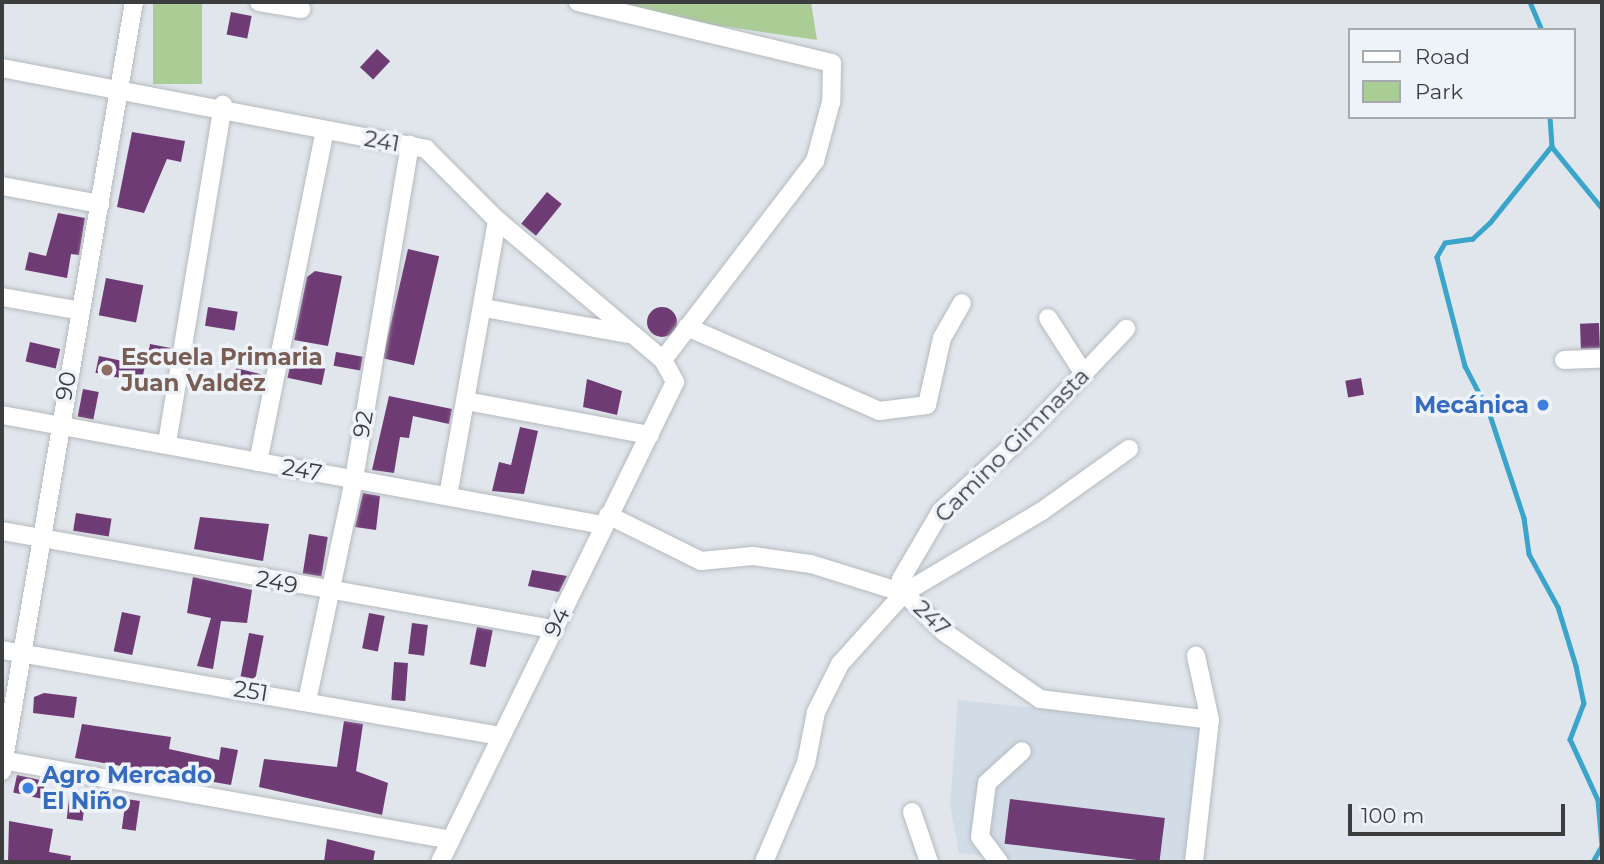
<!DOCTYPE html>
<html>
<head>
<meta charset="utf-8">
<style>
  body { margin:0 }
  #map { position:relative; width:1604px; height:864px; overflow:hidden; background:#e0e6eb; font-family:Montserrat,sans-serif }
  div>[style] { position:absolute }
  .built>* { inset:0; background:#d1dce7 }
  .green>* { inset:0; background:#aacd96; transform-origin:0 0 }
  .stream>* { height:4.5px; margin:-2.25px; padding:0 2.25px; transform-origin:2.25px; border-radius:2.25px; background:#3ba4ca }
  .building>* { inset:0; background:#6f3b75; transform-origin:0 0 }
  .round { border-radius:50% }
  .roads { filter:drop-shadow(0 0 2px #b5babf) drop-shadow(0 0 2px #b5babf) }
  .minor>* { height:18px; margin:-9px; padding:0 9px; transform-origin:9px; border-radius:9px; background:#fff }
  .dots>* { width:19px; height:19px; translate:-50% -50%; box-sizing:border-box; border:4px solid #eef3f9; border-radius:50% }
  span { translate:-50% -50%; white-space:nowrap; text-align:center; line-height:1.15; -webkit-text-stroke:7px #eef3f9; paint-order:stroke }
  .street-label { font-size:23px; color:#3b3d3f }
  .education-label { font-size:23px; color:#785e54; font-weight:700 }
  .left { translate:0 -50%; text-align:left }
  .shop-label { font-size:23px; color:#366cbe; font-weight:700 }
  .right { translate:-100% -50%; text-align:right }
  .frame { position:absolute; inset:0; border:4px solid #3b3d3f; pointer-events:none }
  .legend { position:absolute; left:1348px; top:28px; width:228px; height:91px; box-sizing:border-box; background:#eef3f9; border:2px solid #a6aaaf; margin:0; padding:9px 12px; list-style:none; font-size:21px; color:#3b3d3f }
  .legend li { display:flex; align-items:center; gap:14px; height:35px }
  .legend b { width:35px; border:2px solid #a6aaaf }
  .scale { position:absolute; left:1348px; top:804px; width:217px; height:32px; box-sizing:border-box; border:4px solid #3b3d3f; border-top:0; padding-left:9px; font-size:21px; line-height:24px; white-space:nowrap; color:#3b3d3f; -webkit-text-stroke:5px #eef3f9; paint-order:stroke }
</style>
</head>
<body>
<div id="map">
  <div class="built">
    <i style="clip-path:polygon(958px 700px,1203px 725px,1187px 862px,1035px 862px,959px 853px,950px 805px)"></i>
  </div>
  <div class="green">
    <i style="left:153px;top:2px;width:49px;height:82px"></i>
    <i style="clip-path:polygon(616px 2px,811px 2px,817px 40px,708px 24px)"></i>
  </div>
  <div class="stream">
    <i style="left:1530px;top:2px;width:30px;rotate:67deg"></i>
    <i style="left:1550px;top:117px;width:29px;rotate:86deg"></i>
    <i style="left:1552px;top:146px;width:97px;rotate:128.8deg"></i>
    <i style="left:1491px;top:222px;width:25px;rotate:137deg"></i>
    <i style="left:1473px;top:239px;width:28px;rotate:172deg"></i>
    <i style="left:1445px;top:243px;width:16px;rotate:120deg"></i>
    <i style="left:1437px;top:257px;width:113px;rotate:75.6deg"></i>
    <i style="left:1465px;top:366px;width:52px;rotate:62.4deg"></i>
    <i style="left:1489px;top:412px;width:112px;rotate:71.7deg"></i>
    <i style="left:1524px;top:518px;width:36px;rotate:82deg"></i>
    <i style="left:1529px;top:554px;width:60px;rotate:61.3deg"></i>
    <i style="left:1558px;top:607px;width:62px;rotate:73deg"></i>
    <i style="left:1576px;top:666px;width:38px;rotate:78deg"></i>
    <i style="left:1584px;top:703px;width:39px;rotate:111deg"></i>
    <i style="left:1570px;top:739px;width:67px;rotate:65.3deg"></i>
    <i style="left:1598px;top:800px;width:46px;rotate:85deg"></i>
    <i style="left:1602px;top:846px;width:18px;rotate:119deg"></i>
    <i style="left:1552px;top:147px;width:79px;rotate:50.7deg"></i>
  </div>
  <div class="building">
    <i style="left:231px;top:12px;width:21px;height:23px;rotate:11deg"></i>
    <i style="left:377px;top:49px;width:18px;height:25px;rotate:43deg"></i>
    <i style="clip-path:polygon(132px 132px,185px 141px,181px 162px,167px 159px,144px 213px,117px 207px)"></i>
    <i style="left:547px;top:192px;width:19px;height:41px;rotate:39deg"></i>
    <i style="clip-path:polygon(58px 213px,85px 218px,79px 255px,71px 254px,67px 278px,25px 270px,29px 252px,46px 256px)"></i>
    <i style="left:408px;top:249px;width:32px;height:112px;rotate:13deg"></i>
    <i style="clip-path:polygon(315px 271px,342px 276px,328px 346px,294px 340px,307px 277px)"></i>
    <i style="left:106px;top:278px;width:38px;height:38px;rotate:11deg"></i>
    <i style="left:208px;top:307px;width:30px;height:19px;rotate:9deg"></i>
    <i class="round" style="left:647px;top:307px;width:30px;height:30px"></i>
    <i style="left:1599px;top:323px;width:25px;height:19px;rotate:88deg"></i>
    <i style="left:30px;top:342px;width:31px;height:20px;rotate:13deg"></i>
    <i style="left:150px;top:344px;width:21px;height:16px;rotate:11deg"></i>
    <i style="left:336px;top:352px;width:27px;height:14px;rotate:10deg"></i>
    <i style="left:99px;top:356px;width:47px;height:17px;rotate:12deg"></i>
    <i style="left:291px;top:361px;width:35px;height:17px;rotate:12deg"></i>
    <i style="left:236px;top:368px;width:29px;height:19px;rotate:14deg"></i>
    <i style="left:1361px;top:378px;width:17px;height:16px;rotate:80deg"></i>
    <i style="clip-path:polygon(587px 379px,622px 391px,617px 415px,583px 407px)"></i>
    <i style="left:83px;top:389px;width:16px;height:28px;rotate:11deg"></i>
    <i style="clip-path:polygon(389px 396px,452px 409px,449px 424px,413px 416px,409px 438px,400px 437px,394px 473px,372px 470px)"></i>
    <i style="clip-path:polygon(520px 427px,538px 431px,524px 494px,492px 491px,499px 462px,511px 465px)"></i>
    <i style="clip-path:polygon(363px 493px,380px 496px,376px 530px,355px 527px)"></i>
    <i style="left:76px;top:513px;width:36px;height:18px;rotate:9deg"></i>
    <i style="clip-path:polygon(200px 517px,269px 524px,263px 561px,194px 549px)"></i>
    <i style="left:309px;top:534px;width:19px;height:40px;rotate:9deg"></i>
    <i style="clip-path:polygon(532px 570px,567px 576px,559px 592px,528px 586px)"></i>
    <i style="clip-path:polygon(193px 577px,252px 590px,247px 623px,221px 621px,213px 669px,197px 666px,211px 618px,187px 613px)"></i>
    <i style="left:122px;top:612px;width:19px;height:40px;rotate:12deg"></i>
    <i style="left:369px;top:613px;width:16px;height:36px;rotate:11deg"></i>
    <i style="left:412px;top:623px;width:16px;height:31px;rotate:7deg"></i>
    <i style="left:477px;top:627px;width:16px;height:38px;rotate:11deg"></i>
    <i style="left:249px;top:633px;width:15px;height:44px;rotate:11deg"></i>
    <i style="left:394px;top:662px;width:14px;height:38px;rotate:4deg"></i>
    <i style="clip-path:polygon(44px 693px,77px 697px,74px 718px,33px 713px,34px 697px)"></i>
    <i style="clip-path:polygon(344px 721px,363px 724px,356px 771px,388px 783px,382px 815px,259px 787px,264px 759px,337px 767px)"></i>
    <i style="clip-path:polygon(82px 724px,171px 737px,169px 749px,219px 760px,221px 747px,238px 750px,231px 785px,75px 758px)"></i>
    <i style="left:17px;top:775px;width:29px;height:18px;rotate:12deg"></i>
    <i style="left:70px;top:792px;width:16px;height:27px;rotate:7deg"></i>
    <i style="left:126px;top:799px;width:14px;height:30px;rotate:8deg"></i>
    <i style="left:1010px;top:799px;width:156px;height:45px;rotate:7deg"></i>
    <i style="clip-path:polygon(9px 821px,53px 829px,49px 852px,71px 856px,70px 862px,8px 862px)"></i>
    <i style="clip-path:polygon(327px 839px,375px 851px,373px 862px,324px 862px)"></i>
  </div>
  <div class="roads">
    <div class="minor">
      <i style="left:259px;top:2px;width:43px;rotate:9.5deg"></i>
      <i style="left:578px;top:2px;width:261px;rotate:13.5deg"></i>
      <i style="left:832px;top:63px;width:39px;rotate:91deg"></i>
      <i style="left:831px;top:102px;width:61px;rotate:105.2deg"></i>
      <i style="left:815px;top:161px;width:250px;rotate:127.4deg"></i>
      <i style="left:2px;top:68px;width:432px;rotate:10.8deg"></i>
      <i style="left:426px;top:149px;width:100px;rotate:45deg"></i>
      <i style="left:497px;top:220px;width:217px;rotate:40.1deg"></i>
      <i style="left:663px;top:360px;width:25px;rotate:61deg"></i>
      <i style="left:675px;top:382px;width:534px;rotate:116.09deg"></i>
      <i style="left:2px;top:186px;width:100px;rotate:10.4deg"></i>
      <i style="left:2px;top:297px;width:80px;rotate:10deg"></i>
      <i style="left:484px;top:308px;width:146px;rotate:10.2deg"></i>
      <i style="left:1048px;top:318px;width:67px;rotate:57.3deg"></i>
      <i style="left:687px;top:327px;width:210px;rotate:23.6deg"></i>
      <i style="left:879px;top:411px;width:48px;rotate:-7.1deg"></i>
      <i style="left:927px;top:405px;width:69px;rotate:-77.4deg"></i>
      <i style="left:942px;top:338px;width:40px;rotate:-60.3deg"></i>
      <i style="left:1564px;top:360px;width:38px;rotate:-2deg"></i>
      <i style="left:466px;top:401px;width:187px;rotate:10.5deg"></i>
      <i style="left:2px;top:415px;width:611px;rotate:10.37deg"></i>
      <i style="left:167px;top:443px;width:343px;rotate:-80.6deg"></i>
      <i style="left:258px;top:462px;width:338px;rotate:-78.6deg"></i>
      <i style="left:448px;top:496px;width:280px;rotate:-79.9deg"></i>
      <i style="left:608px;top:515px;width:104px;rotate:26.3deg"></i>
      <i style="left:701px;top:561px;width:52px;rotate:-5.5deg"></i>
      <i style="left:753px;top:556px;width:59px;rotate:7.9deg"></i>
      <i style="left:811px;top:564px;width:97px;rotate:17.3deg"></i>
      <i style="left:904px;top:593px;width:56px;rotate:44.3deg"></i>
      <i style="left:944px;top:632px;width:117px;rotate:34.9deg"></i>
      <i style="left:1040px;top:699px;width:171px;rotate:7deg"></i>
      <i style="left:2px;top:531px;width:560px;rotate:10.09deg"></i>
      <i style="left:904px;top:593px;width:161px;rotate:-30.7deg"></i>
      <i style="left:1042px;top:511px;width:107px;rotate:-35.5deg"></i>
      <i style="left:2px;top:650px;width:505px;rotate:9.8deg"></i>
      <i style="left:307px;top:701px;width:227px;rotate:-78deg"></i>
      <i style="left:354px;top:479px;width:339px;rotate:-80.5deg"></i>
      <i style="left:2px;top:760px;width:456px;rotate:10.1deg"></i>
      <i style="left:2px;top:771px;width:780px;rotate:-80.26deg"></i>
      <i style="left:912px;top:812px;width:53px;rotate:71.2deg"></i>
      <i style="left:764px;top:862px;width:108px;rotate:-67deg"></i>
      <i style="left:806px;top:763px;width:52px;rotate:-78.9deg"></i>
      <i style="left:816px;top:712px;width:54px;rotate:-63.4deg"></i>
      <i style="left:840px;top:664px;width:96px;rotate:-48deg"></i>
      <i style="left:904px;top:593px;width:14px;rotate:-102deg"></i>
      <i style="left:901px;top:579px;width:79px;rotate:-59.5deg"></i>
      <i style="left:941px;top:511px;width:123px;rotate:-42.4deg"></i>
      <i style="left:1032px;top:428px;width:137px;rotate:-46.5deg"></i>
      <i style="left:999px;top:862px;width:31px;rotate:-127deg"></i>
      <i style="left:980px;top:837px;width:54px;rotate:-82.6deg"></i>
      <i style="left:987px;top:783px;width:47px;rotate:-42.4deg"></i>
      <i style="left:1194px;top:862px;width:143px;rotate:-83.6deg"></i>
      <i style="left:1210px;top:720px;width:66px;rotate:-102.3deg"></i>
    </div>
  </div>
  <div class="dots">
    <i style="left:107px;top:370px;background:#8d6e63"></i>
    <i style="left:1543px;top:405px;background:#3f7fe0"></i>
    <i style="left:28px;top:788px;background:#3f7fe0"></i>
  </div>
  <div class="street-label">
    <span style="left:382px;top:141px;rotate:10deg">241</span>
    <span style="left:66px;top:386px;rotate:-79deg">90</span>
    <span style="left:363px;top:424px;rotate:-80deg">92</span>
    <span style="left:1012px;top:445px;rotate:-45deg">Camino Gimnasta</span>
    <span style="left:302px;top:470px;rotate:10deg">247</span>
    <span style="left:277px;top:582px;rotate:11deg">249</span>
    <span style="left:932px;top:618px;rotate:43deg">247</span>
    <span style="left:557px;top:622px;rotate:-64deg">94</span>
    <span style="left:251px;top:691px;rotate:9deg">251</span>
  </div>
  <div class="education-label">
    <span class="left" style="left:121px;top:370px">Escuela Primaria<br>Juan Valdez</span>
  </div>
  <div class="shop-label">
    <span class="right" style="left:1529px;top:405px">Mecánica</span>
    <span class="left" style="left:42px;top:788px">Agro Mercado<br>El Niño</span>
  </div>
  <div class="frame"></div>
  <ul class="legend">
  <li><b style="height:9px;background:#fff"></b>Road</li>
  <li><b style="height:19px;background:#aacd96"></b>Park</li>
  </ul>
  <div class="scale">100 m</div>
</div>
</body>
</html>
